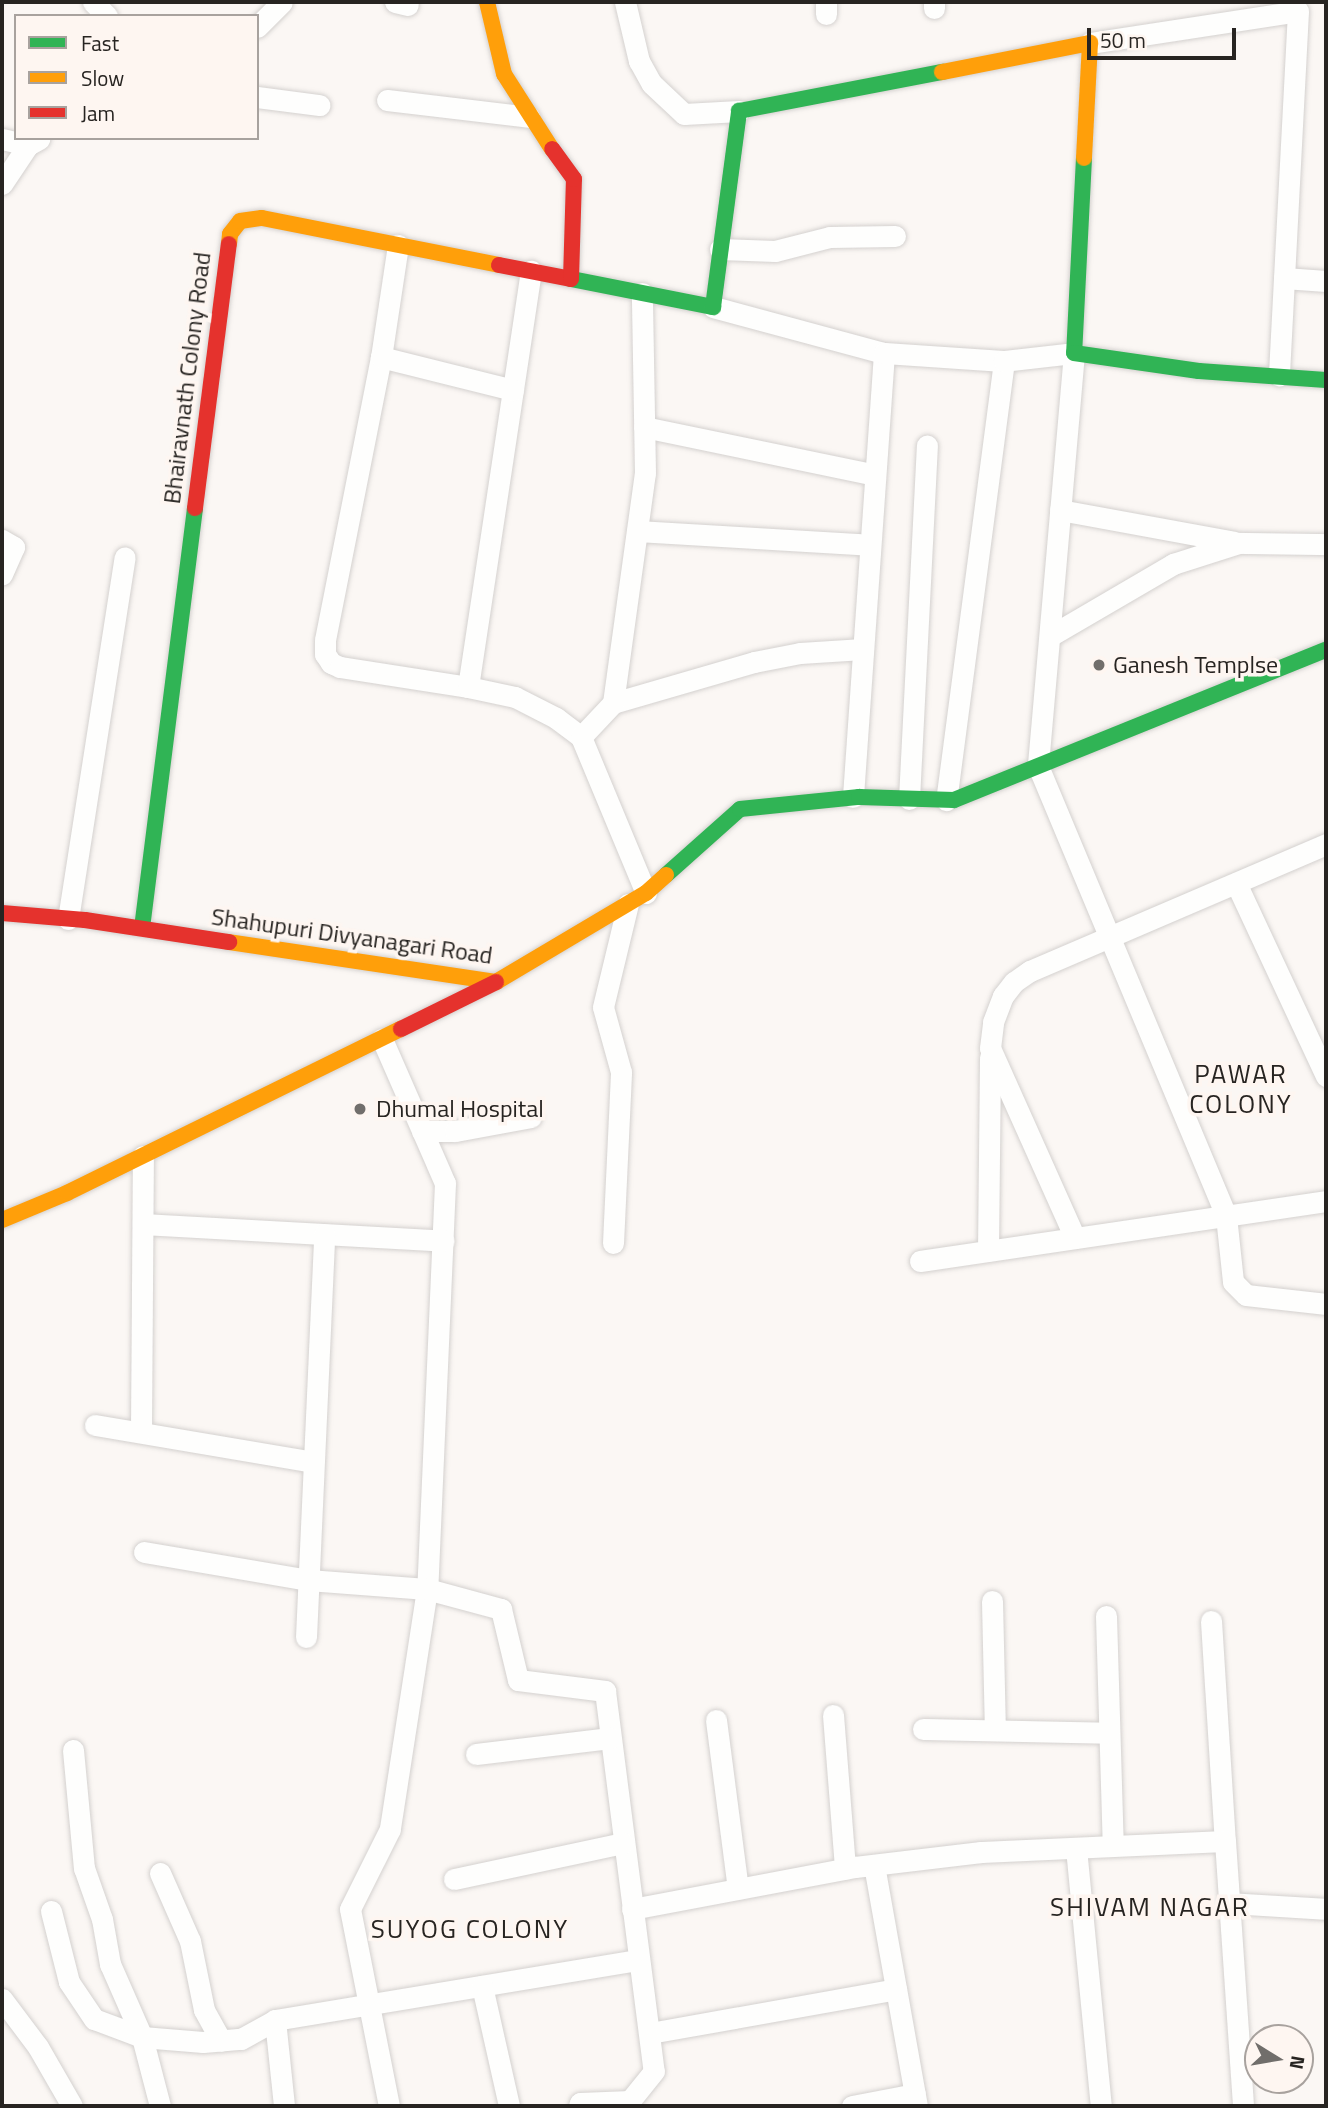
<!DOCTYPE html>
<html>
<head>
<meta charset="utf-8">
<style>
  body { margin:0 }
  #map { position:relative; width:1328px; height:2108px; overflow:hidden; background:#fbf7f4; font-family:"Titillium Web",sans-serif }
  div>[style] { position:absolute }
  .roads { filter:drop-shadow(0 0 2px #d4d1cf) drop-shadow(0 0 2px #d4d1cf) }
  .street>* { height:21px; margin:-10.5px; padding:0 10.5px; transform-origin:10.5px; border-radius:10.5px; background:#fefefd }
  .fast>* { height:16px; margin:-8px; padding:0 8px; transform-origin:8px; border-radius:8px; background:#30b455 }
  .slow>* { height:16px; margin:-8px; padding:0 8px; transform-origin:8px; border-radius:8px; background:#ff9f0a }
  .jam>* { height:16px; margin:-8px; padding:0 8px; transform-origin:8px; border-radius:8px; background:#e5322d }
  .dots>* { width:19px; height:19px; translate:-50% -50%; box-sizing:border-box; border:4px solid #fef6f1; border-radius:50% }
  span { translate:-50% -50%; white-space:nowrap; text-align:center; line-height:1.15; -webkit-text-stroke:7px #fef6f1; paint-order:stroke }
  .street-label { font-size:24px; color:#272421 }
  .poi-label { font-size:24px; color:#272421 }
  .left { translate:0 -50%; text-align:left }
  .neighbourhood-label { font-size:26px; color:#272421; letter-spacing:2px }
  .frame { position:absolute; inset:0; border:4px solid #272421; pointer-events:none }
  .legend { position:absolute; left:14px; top:14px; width:245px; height:126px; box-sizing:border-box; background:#fef6f1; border:2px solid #a8a29e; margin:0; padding:9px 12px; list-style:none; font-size:21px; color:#272421 }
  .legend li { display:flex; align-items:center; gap:14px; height:35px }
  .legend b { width:35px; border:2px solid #a8a29e }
  .north { position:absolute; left:1244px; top:2024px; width:70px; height:70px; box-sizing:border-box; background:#fef6f1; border:2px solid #a8a29e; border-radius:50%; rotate:101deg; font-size:19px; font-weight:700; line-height:28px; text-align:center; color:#272421 }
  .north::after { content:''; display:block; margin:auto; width:24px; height:32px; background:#716e6b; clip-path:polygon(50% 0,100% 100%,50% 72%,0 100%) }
  .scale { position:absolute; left:1087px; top:28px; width:149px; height:32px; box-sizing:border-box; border:4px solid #272421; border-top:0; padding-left:9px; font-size:21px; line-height:24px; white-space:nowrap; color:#272421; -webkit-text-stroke:5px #fef6f1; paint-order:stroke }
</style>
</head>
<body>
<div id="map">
  <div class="roads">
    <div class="street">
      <i style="left:93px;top:2px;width:20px;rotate:45deg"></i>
      <i style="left:395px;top:2px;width:13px;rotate:13deg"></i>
      <i style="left:625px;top:2px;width:61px;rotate:76.7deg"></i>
      <i style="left:639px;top:61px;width:26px;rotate:61deg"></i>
      <i style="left:652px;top:84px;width:44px;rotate:43.2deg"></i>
      <i style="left:684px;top:114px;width:55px;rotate:-3.1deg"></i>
      <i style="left:826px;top:2px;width:12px;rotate:90deg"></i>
      <i style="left:934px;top:2px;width:6px;rotate:90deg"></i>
      <i style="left:257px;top:27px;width:35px;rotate:-45deg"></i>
      <i style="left:1090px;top:43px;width:210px;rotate:-8.7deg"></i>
      <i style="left:1298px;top:11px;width:365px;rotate:93deg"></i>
      <i style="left:257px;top:97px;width:63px;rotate:7.4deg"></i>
      <i style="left:387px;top:100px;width:143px;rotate:6.8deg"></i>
      <i style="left:2px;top:139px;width:27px;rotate:13deg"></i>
      <i style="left:28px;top:145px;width:13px;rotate:-29deg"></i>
      <i style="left:2px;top:184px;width:47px;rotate:-56.3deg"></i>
      <i style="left:398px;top:245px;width:113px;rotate:98.6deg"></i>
      <i style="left:381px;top:357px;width:288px;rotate:101.2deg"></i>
      <i style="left:325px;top:640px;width:14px;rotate:90deg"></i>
      <i style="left:325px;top:654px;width:11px;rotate:56deg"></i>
      <i style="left:331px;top:663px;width:10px;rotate:24deg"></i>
      <i style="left:340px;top:667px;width:130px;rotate:8.9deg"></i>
      <i style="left:468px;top:687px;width:421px;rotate:-81.4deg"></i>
      <i style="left:720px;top:249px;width:55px;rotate:2.1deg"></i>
      <i style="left:775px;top:251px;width:57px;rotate:-14.3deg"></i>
      <i style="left:830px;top:237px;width:65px;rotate:-0.9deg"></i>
      <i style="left:1284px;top:278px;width:42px;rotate:4.1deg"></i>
      <i style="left:713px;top:307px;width:177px;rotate:15.1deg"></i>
      <i style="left:884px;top:353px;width:445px;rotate:94deg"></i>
      <i style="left:884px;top:353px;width:120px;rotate:3.8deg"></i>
      <i style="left:1004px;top:361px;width:443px;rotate:97.5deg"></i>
      <i style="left:381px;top:357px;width:136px;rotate:14deg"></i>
      <i style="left:1004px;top:361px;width:70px;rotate:-6.5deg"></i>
      <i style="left:1074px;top:353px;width:415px;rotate:95deg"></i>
      <i style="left:1038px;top:766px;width:488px;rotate:67.3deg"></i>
      <i style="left:1226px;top:1216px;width:66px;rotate:83.9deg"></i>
      <i style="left:1233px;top:1282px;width:18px;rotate:45deg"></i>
      <i style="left:1246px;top:1295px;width:81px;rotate:6.4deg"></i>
      <i style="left:644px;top:427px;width:236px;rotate:11.7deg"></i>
      <i style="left:1060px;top:510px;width:177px;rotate:10.4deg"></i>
      <i style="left:637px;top:531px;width:233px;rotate:3.4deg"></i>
      <i style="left:2px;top:540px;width:14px;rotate:30deg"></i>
      <i style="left:14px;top:547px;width:30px;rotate:114deg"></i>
      <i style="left:1050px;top:636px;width:143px;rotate:-30.3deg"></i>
      <i style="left:1173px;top:564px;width:69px;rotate:-17.7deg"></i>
      <i style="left:1239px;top:543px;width:87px;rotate:0.7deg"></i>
      <i style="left:468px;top:687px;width:48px;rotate:12deg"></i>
      <i style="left:515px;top:697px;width:46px;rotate:27.1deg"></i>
      <i style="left:556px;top:718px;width:31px;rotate:37deg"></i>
      <i style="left:581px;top:737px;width:169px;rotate:67.4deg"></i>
      <i style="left:613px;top:703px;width:147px;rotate:-16.2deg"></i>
      <i style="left:754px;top:662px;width:47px;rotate:-11.1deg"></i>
      <i style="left:800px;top:653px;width:63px;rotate:-3.6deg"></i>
      <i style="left:581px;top:737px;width:47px;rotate:-46.7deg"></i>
      <i style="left:613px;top:703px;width:232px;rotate:-82.1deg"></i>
      <i style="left:645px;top:473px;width:180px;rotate:-91deg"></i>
      <i style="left:909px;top:799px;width:354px;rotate:-87.1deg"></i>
      <i style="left:1236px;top:883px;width:213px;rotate:65deg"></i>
      <i style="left:68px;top:919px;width:366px;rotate:-81.1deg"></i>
      <i style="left:382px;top:1039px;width:157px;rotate:66.4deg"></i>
      <i style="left:445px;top:1183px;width:406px;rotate:92.5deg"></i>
      <i style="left:427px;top:1589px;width:243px;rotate:98.8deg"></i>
      <i style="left:390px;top:1829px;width:89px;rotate:116.6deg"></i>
      <i style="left:350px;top:1909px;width:201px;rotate:78.8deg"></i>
      <i style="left:422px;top:1131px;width:33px"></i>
      <i style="left:455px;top:1131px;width:77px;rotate:-10.4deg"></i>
      <i style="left:144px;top:1224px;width:300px;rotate:3.2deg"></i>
      <i style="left:1075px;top:1238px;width:208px;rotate:-114.1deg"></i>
      <i style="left:990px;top:1048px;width:26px;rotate:-83deg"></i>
      <i style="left:993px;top:1022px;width:28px;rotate:-69deg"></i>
      <i style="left:1003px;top:996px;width:18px;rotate:-52deg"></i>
      <i style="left:1014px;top:982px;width:19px;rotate:-35deg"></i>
      <i style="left:1030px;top:971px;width:322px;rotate:-23.2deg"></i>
      <i style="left:613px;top:1243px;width:171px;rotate:-87.3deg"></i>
      <i style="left:621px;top:1072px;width:67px;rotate:-105.5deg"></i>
      <i style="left:603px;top:1007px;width:106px;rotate:-76.4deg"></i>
      <i style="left:988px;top:1251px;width:194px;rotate:-89.4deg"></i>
      <i style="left:920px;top:1261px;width:410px;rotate:-8.4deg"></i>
      <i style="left:95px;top:1425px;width:221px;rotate:9.6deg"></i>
      <i style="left:141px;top:1431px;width:275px;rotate:-89.6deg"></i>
      <i style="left:144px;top:1552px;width:166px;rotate:9.7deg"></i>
      <i style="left:308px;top:1580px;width:119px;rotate:4.3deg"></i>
      <i style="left:427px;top:1589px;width:77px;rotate:15.1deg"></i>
      <i style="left:501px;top:1609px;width:73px;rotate:76.5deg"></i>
      <i style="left:518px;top:1680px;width:88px;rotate:7.2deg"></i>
      <i style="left:605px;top:1691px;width:383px;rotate:82.7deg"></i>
      <i style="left:654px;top:2071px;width:38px;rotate:129deg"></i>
      <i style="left:630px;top:2101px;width:50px;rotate:177.7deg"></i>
      <i style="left:580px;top:2103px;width:3px;rotate:108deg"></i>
      <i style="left:992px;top:1601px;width:129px;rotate:88.7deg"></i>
      <i style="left:1106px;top:1616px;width:230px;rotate:88.3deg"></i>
      <i style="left:1211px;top:1621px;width:220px;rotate:86.4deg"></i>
      <i style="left:306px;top:1637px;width:403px;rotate:-87.4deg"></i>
      <i style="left:833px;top:1715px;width:154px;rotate:85.5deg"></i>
      <i style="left:716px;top:1720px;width:170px;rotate:82.6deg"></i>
      <i style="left:923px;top:1729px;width:186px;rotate:1.2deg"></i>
      <i style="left:73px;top:1750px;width:119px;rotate:84.7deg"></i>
      <i style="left:84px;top:1868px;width:54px;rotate:70.6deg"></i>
      <i style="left:102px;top:1919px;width:46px;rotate:79.9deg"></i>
      <i style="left:110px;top:1964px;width:80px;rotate:66.3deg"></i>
      <i style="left:142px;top:2037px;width:71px;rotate:75.4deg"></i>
      <i style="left:476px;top:1754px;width:135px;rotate:-6.8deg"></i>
      <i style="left:1076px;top:1848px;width:259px;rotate:84.5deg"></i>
      <i style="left:874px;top:1865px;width:245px;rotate:79.9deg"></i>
      <i style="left:160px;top:1873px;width:74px;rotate:66.2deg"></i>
      <i style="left:190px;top:1941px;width:70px;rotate:78.5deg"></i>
      <i style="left:204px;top:2010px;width:35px;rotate:61deg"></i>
      <i style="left:454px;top:1879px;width:173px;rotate:-12deg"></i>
      <i style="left:1229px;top:1903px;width:97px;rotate:3.5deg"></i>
      <i style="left:632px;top:1909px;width:227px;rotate:-10.7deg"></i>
      <i style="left:855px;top:1867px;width:127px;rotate:-6.8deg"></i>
      <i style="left:981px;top:1852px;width:244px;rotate:-2.6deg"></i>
      <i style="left:1225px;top:1841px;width:266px;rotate:86.1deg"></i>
      <i style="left:51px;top:1911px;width:73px;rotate:75.8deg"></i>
      <i style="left:69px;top:1982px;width:45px;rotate:56deg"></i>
      <i style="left:94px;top:2019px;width:51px;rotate:20.6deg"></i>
      <i style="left:142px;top:2037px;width:61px;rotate:4.7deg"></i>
      <i style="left:203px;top:2042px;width:38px;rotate:-5deg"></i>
      <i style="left:241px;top:2039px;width:39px;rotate:-29deg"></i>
      <i style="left:275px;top:2020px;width:368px;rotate:-9.4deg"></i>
      <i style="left:482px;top:1986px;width:123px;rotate:77.3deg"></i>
      <i style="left:2px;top:1999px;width:60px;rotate:53.1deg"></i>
      <i style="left:38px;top:2047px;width:68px;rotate:60deg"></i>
      <i style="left:275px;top:2020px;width:86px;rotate:84deg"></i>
      <i style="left:650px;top:2033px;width:250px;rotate:-10.1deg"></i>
      <i style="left:852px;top:2106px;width:64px;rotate:-10.8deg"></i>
    </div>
    <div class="fast">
      <i style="left:1084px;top:158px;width:195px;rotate:92.9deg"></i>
      <i style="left:1074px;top:353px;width:126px;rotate:8.2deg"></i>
      <i style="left:1199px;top:371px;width:127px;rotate:4.1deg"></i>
      <i style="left:571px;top:279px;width:145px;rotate:11.2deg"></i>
      <i style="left:713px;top:307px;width:198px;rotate:-82.4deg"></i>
      <i style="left:739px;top:111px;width:207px;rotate:-10.9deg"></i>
      <i style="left:666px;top:875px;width:99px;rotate:-41.7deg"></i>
      <i style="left:740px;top:809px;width:120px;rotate:-5.8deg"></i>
      <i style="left:859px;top:797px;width:95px;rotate:1.8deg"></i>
      <i style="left:954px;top:800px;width:401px;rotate:-22deg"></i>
      <i style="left:142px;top:928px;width:423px;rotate:-82.8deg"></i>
    </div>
    <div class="slow">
      <i style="left:487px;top:2px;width:74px;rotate:76.7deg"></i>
      <i style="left:504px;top:74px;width:89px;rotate:57.4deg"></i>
      <i style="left:942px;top:72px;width:151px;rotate:-11.1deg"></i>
      <i style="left:1090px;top:43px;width:115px;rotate:93deg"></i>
      <i style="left:229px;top:244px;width:10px;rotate:-84deg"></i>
      <i style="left:230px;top:234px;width:16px;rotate:-52deg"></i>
      <i style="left:240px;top:221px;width:22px;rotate:-8deg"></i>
      <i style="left:262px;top:218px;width:242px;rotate:11.2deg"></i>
      <i style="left:229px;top:942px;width:270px;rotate:8.5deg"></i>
      <i style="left:496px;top:982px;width:174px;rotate:-30.7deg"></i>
      <i style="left:646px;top:893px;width:27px;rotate:-42deg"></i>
      <i style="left:2px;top:1220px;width:70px;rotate:-22.6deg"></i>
      <i style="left:67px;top:1193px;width:372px;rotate:-26.2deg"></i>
    </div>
    <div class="jam">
      <i style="left:499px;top:265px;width:73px;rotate:11deg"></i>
      <i style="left:571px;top:279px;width:100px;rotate:-88.3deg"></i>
      <i style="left:574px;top:179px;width:37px;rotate:-126deg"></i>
      <i style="left:195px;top:508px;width:266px;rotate:-82.7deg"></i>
      <i style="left:2px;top:913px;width:83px;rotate:4.8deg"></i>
      <i style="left:85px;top:920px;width:146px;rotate:8.7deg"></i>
      <i style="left:401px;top:1029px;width:106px;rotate:-26.3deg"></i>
    </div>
  </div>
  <div class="dots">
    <i style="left:1099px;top:665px;background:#716e6b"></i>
    <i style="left:360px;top:1109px;background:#716e6b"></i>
  </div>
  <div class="street-label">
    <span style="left:187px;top:378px;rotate:-83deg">Bhairavnath Colony Road</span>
    <span style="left:352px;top:936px;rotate:8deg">Shahupuri Divyanagari Road</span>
  </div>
  <div class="poi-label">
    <span class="left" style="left:1113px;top:665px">Ganesh Templse</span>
    <span class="left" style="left:376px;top:1109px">Dhumal Hospital</span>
  </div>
  <div class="neighbourhood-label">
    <span style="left:1241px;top:1089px">PAWAR<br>COLONY</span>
    <span style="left:1150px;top:1907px">SHIVAM NAGAR</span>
    <span style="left:470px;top:1929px">SUYOG COLONY</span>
  </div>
  <div class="frame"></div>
  <ul class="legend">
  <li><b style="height:9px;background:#30b455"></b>Fast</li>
  <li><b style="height:9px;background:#ff9f0a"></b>Slow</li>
  <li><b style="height:9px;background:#e5322d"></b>Jam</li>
  </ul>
  <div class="north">N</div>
  <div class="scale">50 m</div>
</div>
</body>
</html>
